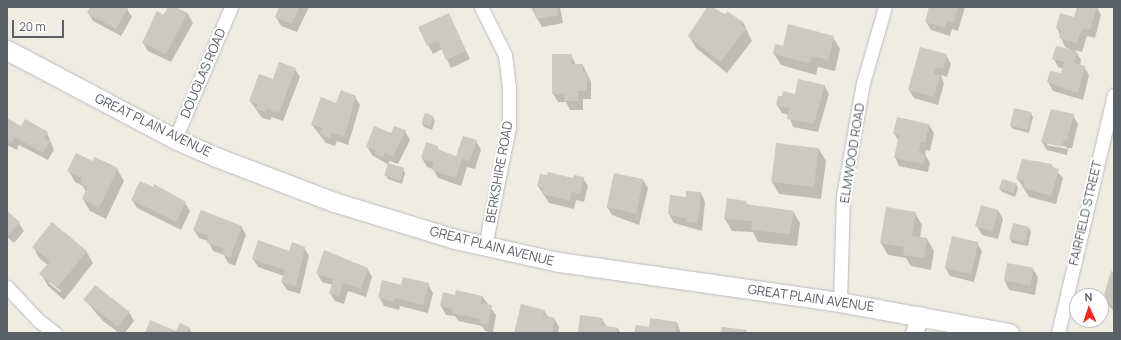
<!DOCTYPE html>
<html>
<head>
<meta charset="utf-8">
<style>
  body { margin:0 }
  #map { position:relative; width:1121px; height:340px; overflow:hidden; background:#efece3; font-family:Manrope,sans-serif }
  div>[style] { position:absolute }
  .shadow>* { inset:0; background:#0003 }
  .building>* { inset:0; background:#ccc8c2; transform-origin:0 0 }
  .roads { filter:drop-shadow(0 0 1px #b8bbc0) drop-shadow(0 0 1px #b8bbc0) }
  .minor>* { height:13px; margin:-6.5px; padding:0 6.5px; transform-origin:6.5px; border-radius:6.5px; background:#fff }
  .tertiary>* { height:17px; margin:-8.5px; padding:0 8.5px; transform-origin:8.5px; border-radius:8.5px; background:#fff }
  .secondary>* { height:19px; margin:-9.5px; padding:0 9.5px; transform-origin:9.5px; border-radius:9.5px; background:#fff }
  span { translate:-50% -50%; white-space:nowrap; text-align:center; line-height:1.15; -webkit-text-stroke:4px #fff; paint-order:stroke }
  .street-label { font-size:13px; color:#5b6065 }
  .frame { position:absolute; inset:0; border:8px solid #5b6065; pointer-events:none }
  .north { position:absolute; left:1069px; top:288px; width:40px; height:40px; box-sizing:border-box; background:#fff; border:1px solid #bdbfc1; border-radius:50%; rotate:357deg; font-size:11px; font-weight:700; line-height:16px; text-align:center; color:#5b6065 }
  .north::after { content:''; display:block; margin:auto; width:14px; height:18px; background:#fa261e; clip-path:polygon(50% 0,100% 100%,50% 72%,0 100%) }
  .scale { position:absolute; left:12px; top:20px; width:52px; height:18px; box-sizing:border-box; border:2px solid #5b6065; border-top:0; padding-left:5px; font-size:12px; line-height:14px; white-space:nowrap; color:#5b6065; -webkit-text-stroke:3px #fff; paint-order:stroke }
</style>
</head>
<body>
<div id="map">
  <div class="shadow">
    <i style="clip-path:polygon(91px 7px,127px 9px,132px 17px,121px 36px,93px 21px,88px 13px)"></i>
    <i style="clip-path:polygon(169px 7px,188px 14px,193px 23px,171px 62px,148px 51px,143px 43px)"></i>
    <i style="clip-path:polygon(280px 7px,309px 7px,297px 32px,281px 26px,276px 17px)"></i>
    <i style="clip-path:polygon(531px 7px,560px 7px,563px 23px,542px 27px)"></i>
    <i style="clip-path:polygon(709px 7px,743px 22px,752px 41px,727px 73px,696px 48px,689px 36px)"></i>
    <i style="clip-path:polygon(930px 7px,965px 7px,958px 31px,952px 29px,950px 36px,931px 30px,926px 22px)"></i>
    <i style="clip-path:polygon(1078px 7px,1097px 7px,1101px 15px,1095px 38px,1087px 36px,1082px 52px,1075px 50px,1081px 60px,1080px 66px,1084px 67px,1089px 75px,1083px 100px,1053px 91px,1048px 82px,1062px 75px,1063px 69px,1058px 67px,1054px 59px,1074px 51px,1065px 47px,1057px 28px,1075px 18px)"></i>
    <i style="clip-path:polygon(449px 15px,470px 59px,451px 68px,442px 49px,433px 54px,428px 45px)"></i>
    <i style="clip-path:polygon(833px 37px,840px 49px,835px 71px,818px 67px,816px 75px,781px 65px,774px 54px,783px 47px)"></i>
    <i style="clip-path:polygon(571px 55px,576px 65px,583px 65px,591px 82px,591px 99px,583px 99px,583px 110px,570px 110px,566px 102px,558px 102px,553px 94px)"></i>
    <i style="clip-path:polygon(946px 55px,951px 64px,947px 77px,941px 75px,944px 84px,938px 105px,914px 98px,909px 90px)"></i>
    <i style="clip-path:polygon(295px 69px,300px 77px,283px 121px,272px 117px,270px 120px,262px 118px,250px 101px,273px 81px)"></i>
    <i style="clip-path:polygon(824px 85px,829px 94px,818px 132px,793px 127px,789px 115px,782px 113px,777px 105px,796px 95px)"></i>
    <i style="clip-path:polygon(355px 97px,360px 105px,348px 145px,337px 141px,335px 146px,326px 143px,312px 125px,337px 104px)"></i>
    <i style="clip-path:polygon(1031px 113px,1033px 117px,1029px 133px,1013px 129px,1010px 125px)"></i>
    <i style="clip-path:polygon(evenodd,1073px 115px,1078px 124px,1072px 148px,1068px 148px,1067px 155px,1047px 150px,1042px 142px,1073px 115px,1047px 142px,1067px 147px,1067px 149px,1047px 145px,1047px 142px)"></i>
    <i style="clip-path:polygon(433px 117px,435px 121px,432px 130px,424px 127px,422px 123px)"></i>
    <i style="clip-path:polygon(7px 120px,21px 127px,47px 133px,54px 150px,48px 160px,19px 145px,17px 150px,7px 145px)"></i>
    <i style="clip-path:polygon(929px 125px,934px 133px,930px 151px,926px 150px,925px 154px,930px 163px,928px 172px,899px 166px,895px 157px,898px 140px,894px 133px)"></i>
    <i style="clip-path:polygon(405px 131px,410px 140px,398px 164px,390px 161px,388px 164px,403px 169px,405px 173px,402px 184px,388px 179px,386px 175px,389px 165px,372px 155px,367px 146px,392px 134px)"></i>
    <i style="clip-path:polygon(476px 141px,481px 150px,475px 169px,467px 167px,461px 186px,438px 178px,433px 169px,427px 167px,422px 158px,437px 147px,440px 151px,457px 157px)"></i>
    <i style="clip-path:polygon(819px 149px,826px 161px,821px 199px,779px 194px,772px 182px)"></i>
    <i style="clip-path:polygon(1036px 161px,1051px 165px,1063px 178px,1056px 204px,1029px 197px,1017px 178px)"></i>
    <i style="clip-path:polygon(94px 162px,117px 169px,124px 181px,106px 219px,90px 211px,83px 199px,86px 192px,83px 186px,75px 182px,68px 170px)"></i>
    <i style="clip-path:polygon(615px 174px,643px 180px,648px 188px,639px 225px,612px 215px,607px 207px)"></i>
    <i style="clip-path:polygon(583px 178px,588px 186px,584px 202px,576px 200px,574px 209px,549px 203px,538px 186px)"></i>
    <i style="clip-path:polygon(1016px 184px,1018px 188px,1015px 197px,1002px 192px,999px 188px)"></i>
    <i style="clip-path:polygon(701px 193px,705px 202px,702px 231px,674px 223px,669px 214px,686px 198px)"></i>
    <i style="clip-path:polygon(132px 200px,185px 203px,190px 211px,181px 230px,137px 208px)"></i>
    <i style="clip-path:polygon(746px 202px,747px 205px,793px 211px,800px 223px,797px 246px,758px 242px,753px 232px,732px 231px,725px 219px)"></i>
    <i style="clip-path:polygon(998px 210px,1003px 219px,998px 239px,982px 235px,977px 226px)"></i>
    <i style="clip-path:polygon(7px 212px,19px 223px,24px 231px,14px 243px,7px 237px)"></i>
    <i style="clip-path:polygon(915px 213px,922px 225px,920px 238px,927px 239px,934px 251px,931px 270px,911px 266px,906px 258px,888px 255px,881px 243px)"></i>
    <i style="clip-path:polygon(241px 226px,246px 235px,235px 266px,228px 263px,224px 255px,213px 251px,208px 241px,199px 238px,194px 230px)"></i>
    <i style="clip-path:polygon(1029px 228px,1031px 232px,1028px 246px,1012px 243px,1010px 238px)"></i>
    <i style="clip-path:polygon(977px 243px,982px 251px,974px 282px,950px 276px,945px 267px)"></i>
    <i style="clip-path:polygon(evenodd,33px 247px,86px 251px,93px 263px,64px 300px,48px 286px,41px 274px,48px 265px,40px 259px,33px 247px,49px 281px,61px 291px,60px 292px,49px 283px,49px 281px)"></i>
    <i style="clip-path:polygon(304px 247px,309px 256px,300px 294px,287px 290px,282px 282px,284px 276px,258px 267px,253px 259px)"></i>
    <i style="clip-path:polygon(367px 268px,372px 277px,366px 297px,348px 291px,344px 304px,335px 301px,330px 293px,333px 285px,322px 282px,317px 273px)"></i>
    <i style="clip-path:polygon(1033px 269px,1038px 277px,1035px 295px,1009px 290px,1005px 281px)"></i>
    <i style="clip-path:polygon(1114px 273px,1114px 312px,1107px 303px,1106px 295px)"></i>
    <i style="clip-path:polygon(428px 284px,433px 293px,428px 313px,400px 306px,399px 310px,384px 306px,379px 297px,402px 286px)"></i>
    <i style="clip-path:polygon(455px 296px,482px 296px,496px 315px,493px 333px,485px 331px,482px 326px,458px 321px,455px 316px,446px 315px,441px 306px)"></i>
    <i style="clip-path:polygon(85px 300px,129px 312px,134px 321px,125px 333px,119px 333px,103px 321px)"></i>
    <i style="clip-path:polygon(544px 310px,548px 317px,554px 318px,559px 327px,558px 333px,515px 333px)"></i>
    <i style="clip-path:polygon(602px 319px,607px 327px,618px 328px,620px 333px,579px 333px)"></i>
    <i style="clip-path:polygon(677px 323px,681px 333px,635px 333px,650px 328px)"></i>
    <i style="clip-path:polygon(189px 328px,192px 333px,146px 333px,177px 332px)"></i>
  </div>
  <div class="building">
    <i style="clip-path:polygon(90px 7px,125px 7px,128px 8px,116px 29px,87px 13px)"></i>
    <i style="clip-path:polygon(168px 7px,175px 7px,188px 13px,166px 54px,142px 43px,157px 11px,164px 15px)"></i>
    <i style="clip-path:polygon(279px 7px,302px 7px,299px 8px,292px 24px,275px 17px)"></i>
    <i style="clip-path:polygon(534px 7px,557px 7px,558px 15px,536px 19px)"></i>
    <i style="clip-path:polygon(707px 7px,713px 7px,725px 15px,727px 11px,743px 22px,741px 25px,746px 29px,720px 62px,688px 36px)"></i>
    <i style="clip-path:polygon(929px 7px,958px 7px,954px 23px,947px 21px,945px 28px,925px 22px)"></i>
    <i style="clip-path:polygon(1077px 7px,1097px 7px,1090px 30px,1082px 28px,1077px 44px,1059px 38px,1061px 30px,1056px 28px,1060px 13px,1074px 17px)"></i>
    <i style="clip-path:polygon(449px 13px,466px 51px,446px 60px,438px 41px,427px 46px,418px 27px)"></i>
    <i style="clip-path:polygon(788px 24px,834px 36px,828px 60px,811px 56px,809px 63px,773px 54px,775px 44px,783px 46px)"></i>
    <i style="clip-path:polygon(1056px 46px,1077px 51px,1074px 63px,1085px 66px,1078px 93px,1047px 82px,1050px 71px,1061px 73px,1064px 62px,1052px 59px)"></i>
    <i style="clip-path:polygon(920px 47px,947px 54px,943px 69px,936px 67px,934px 74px,940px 75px,934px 97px,908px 90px)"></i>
    <i style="clip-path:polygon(552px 54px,572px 54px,572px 64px,583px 64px,583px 72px,587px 72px,587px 91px,578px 91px,578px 101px,564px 101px,564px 94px,552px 94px)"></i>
    <i style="clip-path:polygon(279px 62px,296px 68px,279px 113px,267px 109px,265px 112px,256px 109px,258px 104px,249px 101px,259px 74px,273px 79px)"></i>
    <i style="clip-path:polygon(798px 79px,825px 85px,814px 124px,787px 119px,789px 108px,776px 105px,778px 96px,782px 96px,783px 91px,795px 94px)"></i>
    <i style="clip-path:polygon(341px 90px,356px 96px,344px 137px,332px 133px,330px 138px,320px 134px,322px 128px,311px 125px,321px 97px,336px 103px)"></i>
    <i style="left:1014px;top:108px;width:18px;height:18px;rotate:13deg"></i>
    <i style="clip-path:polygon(1051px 109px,1074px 114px,1067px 140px,1064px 140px,1062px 147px,1041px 142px)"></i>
    <i style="left:425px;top:113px;width:9px;height:11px;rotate:18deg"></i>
    <i style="clip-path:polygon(897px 117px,929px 124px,925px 143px,921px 142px,919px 152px,926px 154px,923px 164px,894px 158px,899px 135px,893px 134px)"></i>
    <i style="clip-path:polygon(7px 118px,21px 126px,25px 119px,48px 132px,44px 138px,50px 141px,43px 153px,15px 137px,12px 142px,7px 140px)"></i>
    <i style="clip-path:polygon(374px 126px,391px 133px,394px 126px,406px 130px,393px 156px,385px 153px,383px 157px,375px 154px,376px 150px,366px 147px)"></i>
    <i style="clip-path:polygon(463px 136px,477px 140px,470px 161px,462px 159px,456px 178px,432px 170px,434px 162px,421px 158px,426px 142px,438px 146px,437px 149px,456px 156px)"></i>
    <i style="left:776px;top:143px;width:43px;height:39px;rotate:7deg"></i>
    <i style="clip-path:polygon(76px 153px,93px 161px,95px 157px,118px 168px,99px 208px,82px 199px,88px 187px,80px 183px,82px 178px,67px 171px)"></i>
    <i style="clip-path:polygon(1022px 159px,1052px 164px,1051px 167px,1059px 169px,1051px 196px,1023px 188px,1025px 181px,1016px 179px)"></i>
    <i style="left:388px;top:163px;width:17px;height:13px;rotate:17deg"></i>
    <i style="clip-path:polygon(548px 172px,573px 178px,574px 175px,584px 177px,580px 194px,572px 192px,570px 201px,543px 194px,544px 188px,537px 186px,540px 174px,547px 175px)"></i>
    <i style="left:614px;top:173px;width:30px;height:35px;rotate:12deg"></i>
    <i style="left:1002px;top:179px;width:15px;height:10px;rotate:16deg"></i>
    <i style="clip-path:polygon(140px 181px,153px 187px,154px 184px,186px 202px,176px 222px,131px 200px)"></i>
    <i style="clip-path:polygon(686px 191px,701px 192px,698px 223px,687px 222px,687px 219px,668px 214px,670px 195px,686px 197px)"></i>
    <i style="clip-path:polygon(727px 198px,746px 201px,746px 204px,794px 211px,790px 234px,751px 230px,752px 221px,724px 219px)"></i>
    <i style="left:981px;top:205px;width:18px;height:22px;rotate:16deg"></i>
    <i style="clip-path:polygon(886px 207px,916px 212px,912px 236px,927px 238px,924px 258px,903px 255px,904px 247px,880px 243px)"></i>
    <i style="clip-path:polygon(201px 210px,242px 226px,230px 258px,222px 254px,224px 249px,207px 243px,209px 236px,193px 230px)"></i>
    <i style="clip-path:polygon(7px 211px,20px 222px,9px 235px,7px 234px)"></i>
    <i style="clip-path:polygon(52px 222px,87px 251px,57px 288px,39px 274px,50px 261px,32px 247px)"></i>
    <i style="left:1013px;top:223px;width:16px;height:16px;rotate:14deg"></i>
    <i style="left:952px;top:236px;width:27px;height:33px;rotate:13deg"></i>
    <i style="clip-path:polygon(258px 240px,289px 251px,292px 242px,305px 247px,296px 286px,281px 282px,285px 270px,252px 259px)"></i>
    <i style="clip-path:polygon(324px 250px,368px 268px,361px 289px,343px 283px,339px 296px,329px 293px,334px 279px,316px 274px)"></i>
    <i style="left:1007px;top:263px;width:27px;height:18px;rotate:10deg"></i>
    <i style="clip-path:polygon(1111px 271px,1114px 272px,1114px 306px,1106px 303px,1108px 296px,1104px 295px)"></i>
    <i style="clip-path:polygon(403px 277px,429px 283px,423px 305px,395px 298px,394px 302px,378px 298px,382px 280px,401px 285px)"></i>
    <i style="left:95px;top:285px;width:44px;height:19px;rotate:38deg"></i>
    <i style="clip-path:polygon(456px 290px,482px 296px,481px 303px,492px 305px,488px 325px,479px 323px,480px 319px,452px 313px,452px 309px,440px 306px,443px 292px,455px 295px)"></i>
    <i style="clip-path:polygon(521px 304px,544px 310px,543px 315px,555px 318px,552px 333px,514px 333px)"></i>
    <i style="clip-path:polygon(580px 315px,603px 318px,602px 325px,618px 328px,618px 333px,578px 333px)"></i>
    <i style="clip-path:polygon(650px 318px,677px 322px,676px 333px,634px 333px,636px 325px,649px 327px)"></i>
    <i style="clip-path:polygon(150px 320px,176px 331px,180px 323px,189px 327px,187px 333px,145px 333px)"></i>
    <i style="clip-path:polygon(722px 327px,747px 330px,746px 333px,721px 333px)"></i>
  </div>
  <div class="roads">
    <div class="minor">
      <i style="left:481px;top:7px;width:54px;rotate:63.4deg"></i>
      <i style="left:505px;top:55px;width:32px;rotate:83deg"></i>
      <i style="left:509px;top:87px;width:40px;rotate:90deg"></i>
      <i style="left:509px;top:127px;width:121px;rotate:101.4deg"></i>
      <i style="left:175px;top:139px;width:143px;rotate:-67deg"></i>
      <i style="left:7px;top:287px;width:47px;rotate:46.7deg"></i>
      <i style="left:39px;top:321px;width:20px;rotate:37deg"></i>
      <i style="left:840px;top:302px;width:106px;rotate:-88.4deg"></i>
      <i style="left:843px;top:196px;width:115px;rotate:-80deg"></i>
      <i style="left:863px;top:83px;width:79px;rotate:-73.9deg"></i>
      <i style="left:1058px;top:333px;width:245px;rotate:-76.8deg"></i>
    </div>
    <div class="tertiary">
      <i style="left:914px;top:333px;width:19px;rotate:-72deg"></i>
    </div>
    <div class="secondary">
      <i style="left:7px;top:50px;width:190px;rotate:27.9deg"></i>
      <i style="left:175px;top:139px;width:45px;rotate:23.7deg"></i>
      <i style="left:216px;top:157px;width:126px;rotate:20.9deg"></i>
      <i style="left:334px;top:202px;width:127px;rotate:17deg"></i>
      <i style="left:455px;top:239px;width:107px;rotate:12.5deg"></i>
      <i style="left:559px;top:262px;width:284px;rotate:8.1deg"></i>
      <i style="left:840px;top:302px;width:172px;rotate:10.4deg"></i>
    </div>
  </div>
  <div class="street-label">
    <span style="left:203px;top:73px;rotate:-67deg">DOUGLAS ROAD</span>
    <span style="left:153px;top:125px;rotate:26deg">GREAT PLAIN AVENUE</span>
    <span style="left:852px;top:153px;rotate:-81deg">ELMWOOD ROAD</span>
    <span style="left:499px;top:172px;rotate:-80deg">BERKSHIRE ROAD</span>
    <span style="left:1085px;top:213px;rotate:-77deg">FAIRFIELD STREET</span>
    <span style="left:492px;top:246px;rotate:14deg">GREAT PLAIN AVENUE</span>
    <span style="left:811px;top:298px;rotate:8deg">GREAT PLAIN AVENUE</span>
  </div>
  <div class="frame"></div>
  <div class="north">N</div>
  <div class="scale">20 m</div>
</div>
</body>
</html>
